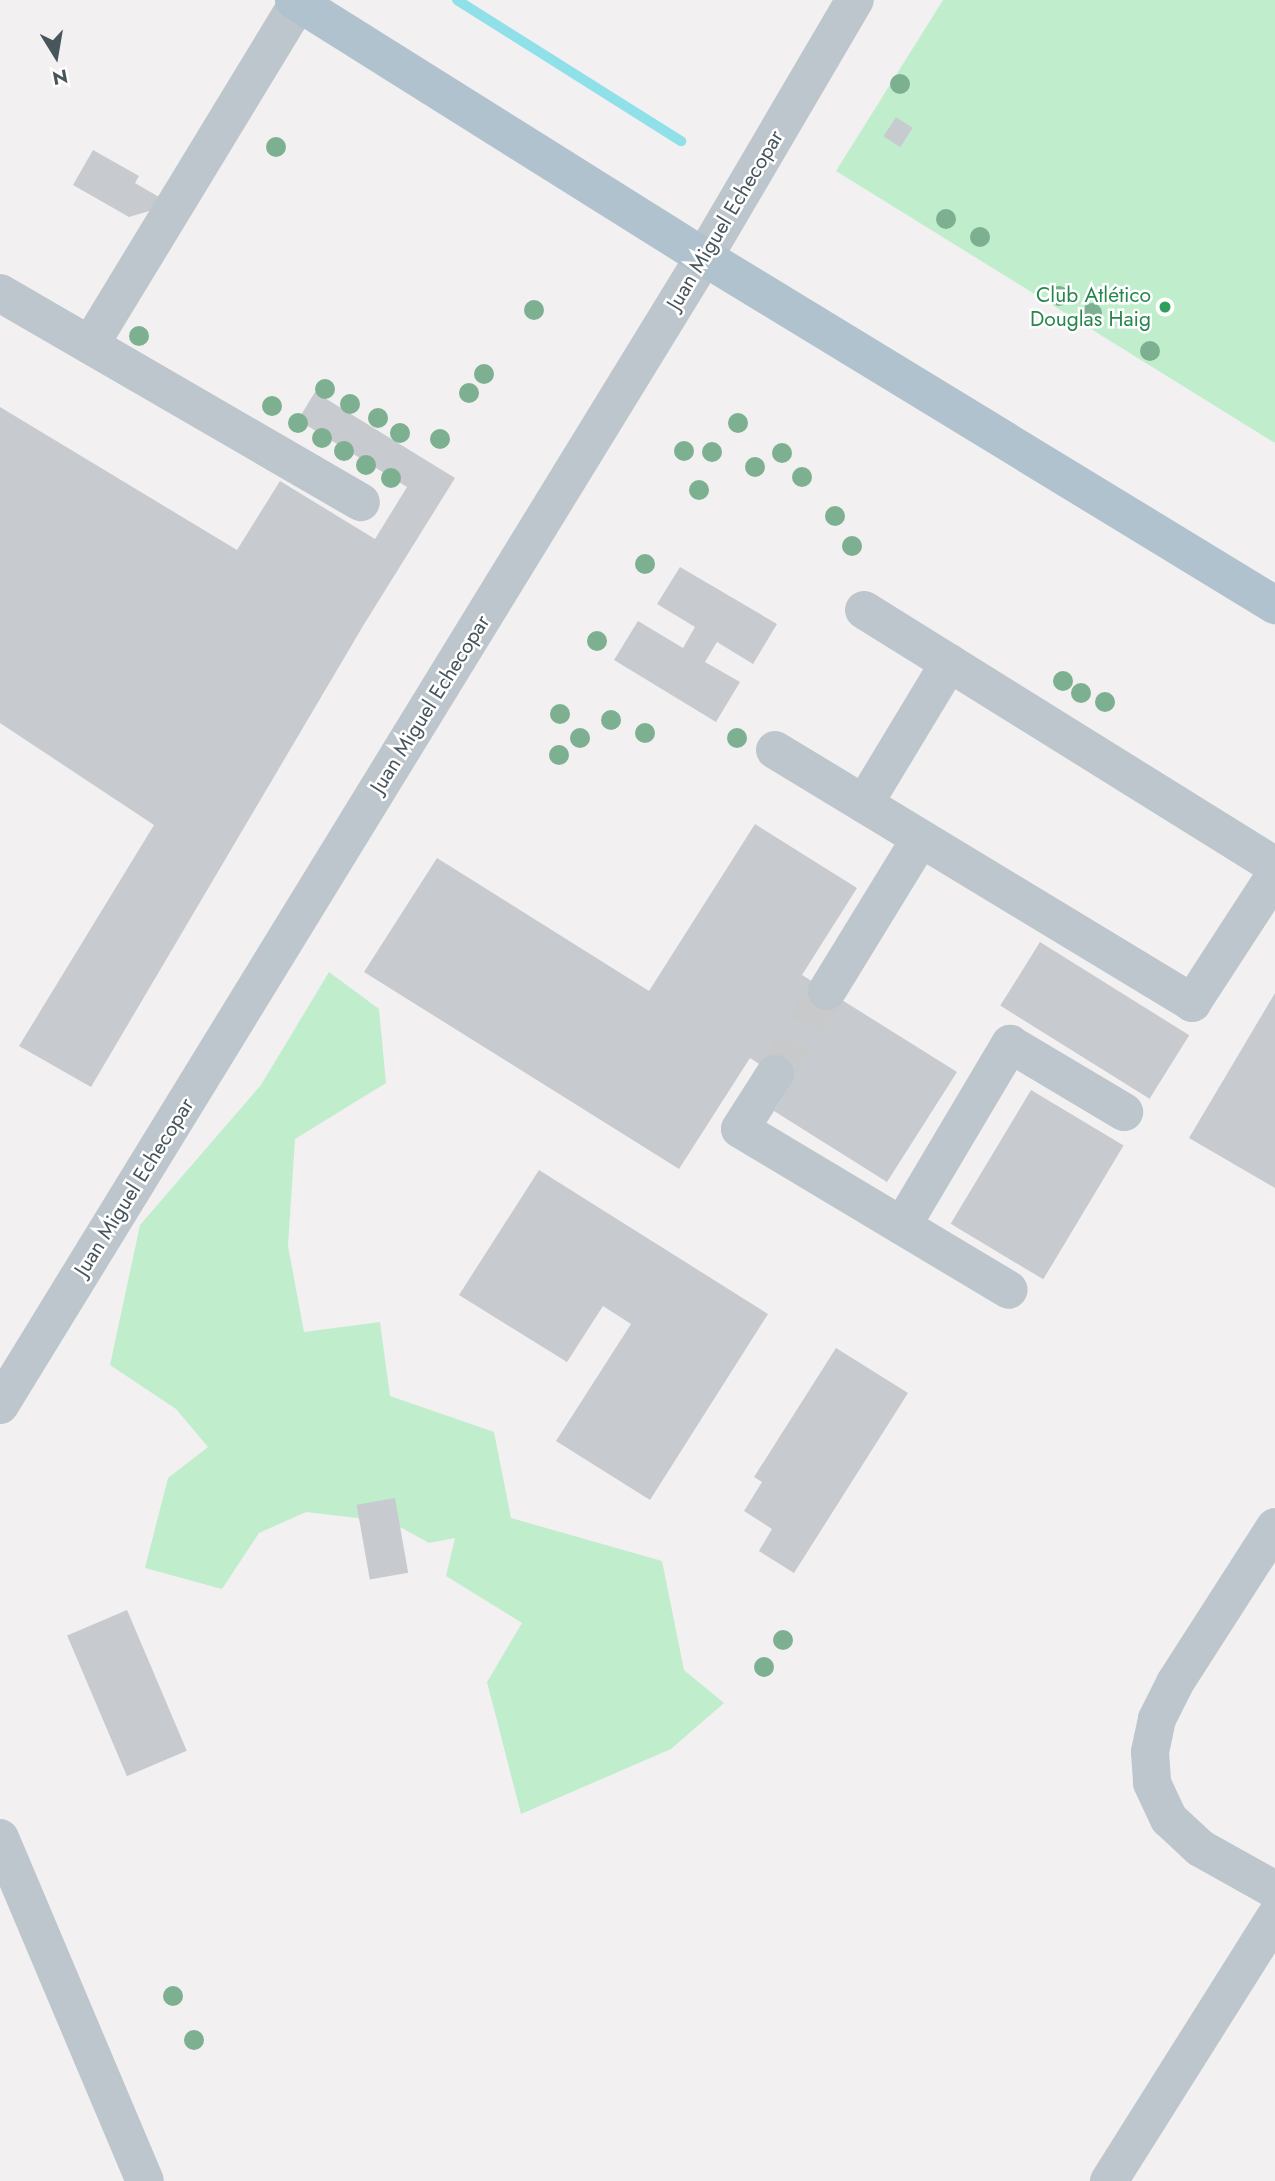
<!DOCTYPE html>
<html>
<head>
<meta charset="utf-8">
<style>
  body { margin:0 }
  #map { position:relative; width:1275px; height:2181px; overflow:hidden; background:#f2f0f0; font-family:Jost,sans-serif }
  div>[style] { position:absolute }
  .green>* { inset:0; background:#c0eecd }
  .stream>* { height:10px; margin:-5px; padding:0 5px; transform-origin:5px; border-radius:5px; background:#8fe0e9 }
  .building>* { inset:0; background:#c7cbcf; transform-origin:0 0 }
  .minor-tunnel>* { height:38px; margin-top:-19px; transform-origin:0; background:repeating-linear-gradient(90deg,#c8c9cb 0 38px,transparent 0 57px) }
  .minor>* { height:38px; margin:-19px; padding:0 19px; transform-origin:19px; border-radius:19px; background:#bcc6cc }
  .major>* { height:38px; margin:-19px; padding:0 19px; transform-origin:19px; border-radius:19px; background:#b0c2cd }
  .trees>* { width:20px; height:20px; margin:-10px; border-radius:50%; background:#7cb090 }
  .dots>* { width:19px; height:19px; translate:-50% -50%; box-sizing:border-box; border:4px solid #fff; border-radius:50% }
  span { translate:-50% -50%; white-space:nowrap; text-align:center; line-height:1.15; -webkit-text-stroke:5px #fff; paint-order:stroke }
  .street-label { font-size:21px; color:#48555c }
  .leisure-label { font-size:21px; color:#27864d }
  .right { translate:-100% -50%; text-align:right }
  .north { position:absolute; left:21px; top:21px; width:70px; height:70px; -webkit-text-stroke:5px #fff; paint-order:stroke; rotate:169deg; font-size:19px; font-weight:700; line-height:28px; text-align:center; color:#48555c }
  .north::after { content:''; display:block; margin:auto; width:24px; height:32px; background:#48555c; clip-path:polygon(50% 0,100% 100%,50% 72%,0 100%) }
</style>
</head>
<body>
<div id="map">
  <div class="green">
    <i style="clip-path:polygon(943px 0,1275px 0,1275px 443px,836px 171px)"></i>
    <i style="clip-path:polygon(329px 972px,379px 1009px,386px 1083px,295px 1139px,288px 1246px,304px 1332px,380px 1322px,390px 1396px,494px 1432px,511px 1518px,662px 1561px,684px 1670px,724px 1703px,671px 1749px,521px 1814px,487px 1682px,522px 1623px,446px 1576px,455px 1538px,429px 1543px,391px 1522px,306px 1512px,259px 1533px,222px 1589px,145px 1568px,168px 1478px,208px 1447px,176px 1409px,110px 1365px,140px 1225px,261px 1085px)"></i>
  </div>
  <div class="stream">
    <i style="left:457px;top:0;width:265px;rotate:32.2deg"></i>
  </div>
  <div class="building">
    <i style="left:896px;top:117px;width:20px;height:23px;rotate:33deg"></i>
    <i style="clip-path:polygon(93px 150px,139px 176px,135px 183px,159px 197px,156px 209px,129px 217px,73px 185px)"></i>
    <i style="clip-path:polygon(315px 392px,455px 478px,363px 626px,91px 1087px,19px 1046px,154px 825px,0 723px,0 407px,237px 550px,280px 481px,375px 539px,407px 487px,298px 420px)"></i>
    <i style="clip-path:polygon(680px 567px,777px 624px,753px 664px,717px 642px,705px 662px,740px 682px,716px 722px,614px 660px,638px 621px,683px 648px,695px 627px,657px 604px)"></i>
    <i style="clip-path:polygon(755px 824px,857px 888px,802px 975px,957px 1072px,887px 1182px,774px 1111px,791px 1084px,750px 1058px,679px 1169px,364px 972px,437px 858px,649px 991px)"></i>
    <i style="left:1040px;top:942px;width:176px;height:75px;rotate:32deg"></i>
    <i style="clip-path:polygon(1275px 993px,1275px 1188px,1189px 1138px)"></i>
    <i style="left:1031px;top:1090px;width:108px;height:156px;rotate:31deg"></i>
    <i style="clip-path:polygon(539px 1170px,768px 1314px,650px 1500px,556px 1441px,631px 1324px,603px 1306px,567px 1362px,459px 1295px)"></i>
    <i style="clip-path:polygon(836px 1348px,908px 1393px,794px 1573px,759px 1551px,772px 1529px,744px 1511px,762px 1482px,754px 1477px)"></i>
    <i style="left:395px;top:1498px;width:76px;height:39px;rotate:80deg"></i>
    <i style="left:127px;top:1610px;width:153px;height:65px;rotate:67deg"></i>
  </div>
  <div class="minor-tunnel">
    <i style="left:775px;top:1074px;width:98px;rotate:-57.9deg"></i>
  </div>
  <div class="minor">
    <i style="left:0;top:293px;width:417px;rotate:30.1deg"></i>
    <i style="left:90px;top:345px;width:400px;rotate:-58.7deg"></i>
    <i style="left:864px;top:610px;width:484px;rotate:31.9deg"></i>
    <i style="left:775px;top:750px;width:488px;rotate:31.2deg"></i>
    <i style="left:1192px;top:1003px;width:153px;rotate:-57deg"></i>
    <i style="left:864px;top:804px;width:165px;rotate:-58.9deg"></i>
    <i style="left:827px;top:991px;width:178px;rotate:-58.5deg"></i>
    <i style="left:775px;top:1074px;width:65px;rotate:122.5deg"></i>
    <i style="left:740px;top:1129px;width:313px;rotate:30.9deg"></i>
    <i style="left:902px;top:1226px;width:212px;rotate:-59.3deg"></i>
    <i style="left:1010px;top:1044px;width:133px;rotate:30.8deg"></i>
    <i style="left:0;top:1405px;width:1347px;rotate:-58.48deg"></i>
    <i style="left:704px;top:257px;width:298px;rotate:-59.6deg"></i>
    <i style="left:1275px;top:1527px;width:185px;rotate:122.7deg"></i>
    <i style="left:1175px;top:1683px;width:40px;rotate:116.6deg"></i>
    <i style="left:1157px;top:1719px;width:34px;rotate:102deg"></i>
    <i style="left:1150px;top:1752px;width:31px;rotate:86deg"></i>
    <i style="left:1152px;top:1783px;width:40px;rotate:65deg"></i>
    <i style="left:1169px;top:1819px;width:42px;rotate:43.1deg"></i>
    <i style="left:1200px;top:1848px;width:86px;rotate:29.2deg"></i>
    <i style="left:0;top:1838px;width:372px;rotate:67.1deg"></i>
    <i style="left:1109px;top:2181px;width:312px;rotate:-57.8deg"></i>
  </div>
  <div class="major">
    <i style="left:294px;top:0;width:484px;rotate:32.1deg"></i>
    <i style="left:704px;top:257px;width:669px;rotate:31.36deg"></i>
  </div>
  <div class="trees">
    <i style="left:900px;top:84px"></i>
    <i style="left:276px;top:147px"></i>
    <i style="left:946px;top:219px"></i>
    <i style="left:980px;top:237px"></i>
    <i style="left:1059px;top:296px"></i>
    <i style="left:534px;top:310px"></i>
    <i style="left:1092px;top:313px"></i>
    <i style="left:139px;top:336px"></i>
    <i style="left:1150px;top:351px"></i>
    <i style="left:484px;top:374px"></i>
    <i style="left:325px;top:389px"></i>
    <i style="left:469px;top:393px"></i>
    <i style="left:350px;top:404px"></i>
    <i style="left:272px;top:406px"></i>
    <i style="left:378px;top:418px"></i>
    <i style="left:298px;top:423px"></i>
    <i style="left:738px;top:423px"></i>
    <i style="left:400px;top:433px"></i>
    <i style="left:322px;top:438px"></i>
    <i style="left:440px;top:439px"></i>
    <i style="left:344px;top:451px"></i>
    <i style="left:684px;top:451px"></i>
    <i style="left:712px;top:452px"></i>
    <i style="left:782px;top:453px"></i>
    <i style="left:366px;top:465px"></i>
    <i style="left:755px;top:467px"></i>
    <i style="left:802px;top:477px"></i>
    <i style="left:391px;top:478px"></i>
    <i style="left:699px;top:490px"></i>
    <i style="left:835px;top:516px"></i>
    <i style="left:852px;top:546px"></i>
    <i style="left:645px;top:564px"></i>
    <i style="left:597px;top:641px"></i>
    <i style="left:1063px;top:681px"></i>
    <i style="left:1081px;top:693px"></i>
    <i style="left:1105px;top:702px"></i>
    <i style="left:560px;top:714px"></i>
    <i style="left:611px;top:720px"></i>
    <i style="left:645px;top:733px"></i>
    <i style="left:580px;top:738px"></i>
    <i style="left:737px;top:738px"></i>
    <i style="left:559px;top:755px"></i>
    <i style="left:783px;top:1640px"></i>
    <i style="left:764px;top:1667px"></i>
    <i style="left:173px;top:1996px"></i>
    <i style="left:194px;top:2040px"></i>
  </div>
  <div class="dots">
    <i style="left:1165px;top:307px;background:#2e9e5b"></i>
  </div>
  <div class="street-label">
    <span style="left:725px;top:220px;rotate:-59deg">Juan Miguel Echecopar</span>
    <span style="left:430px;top:704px;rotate:-58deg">Juan Miguel Echecopar</span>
    <span style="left:134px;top:1187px;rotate:-58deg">Juan Miguel Echecopar</span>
  </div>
  <div class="leisure-label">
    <span class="right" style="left:1151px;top:307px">Club Atlético<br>Douglas Haig</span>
  </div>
  <div class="north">N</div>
</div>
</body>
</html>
